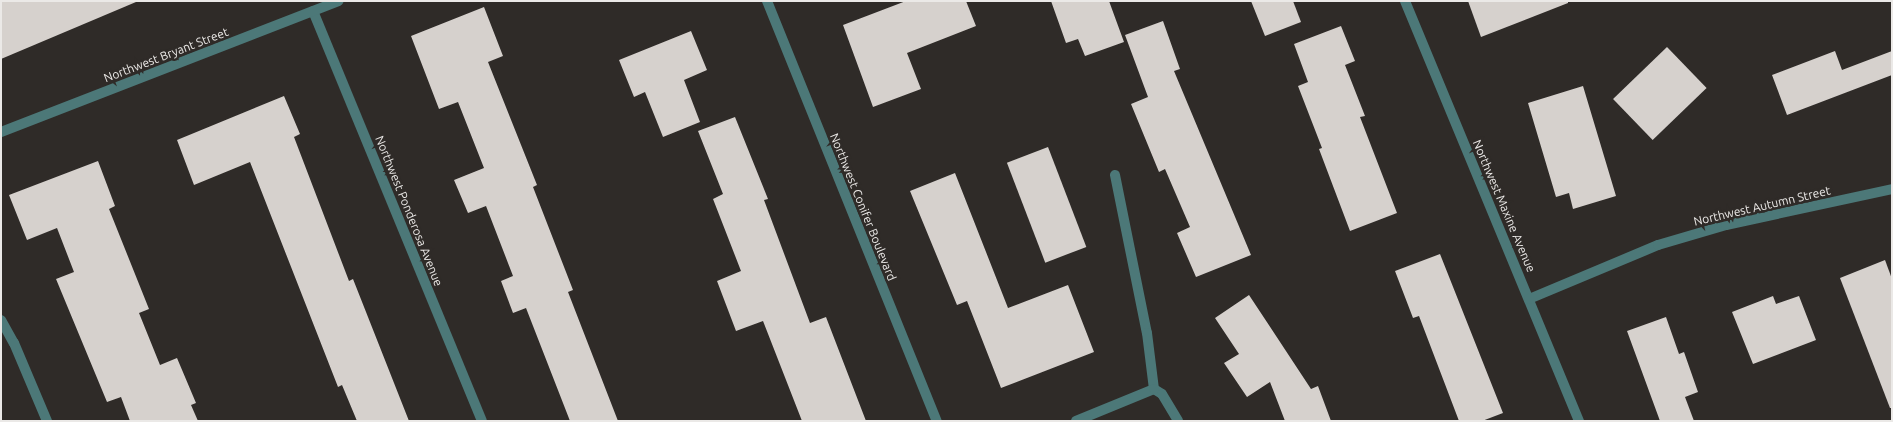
<!DOCTYPE html>
<html>
<head>
<meta charset="utf-8">
<style>
  body { margin:0 }
  #map { position:relative; width:1893px; height:422px; overflow:hidden; background:#2f2b28; font-family:Ubuntu,sans-serif }
  div>[style] { position:absolute }
  .building>* { inset:0; background:#d6d1cd; transform-origin:0 0 }
  .lane>* { height:10px; margin:-5px; padding:0 5px; transform-origin:5px; border-radius:5px; background:#4c7878 }
  .street>* { height:10px; margin:-5px; padding:0 5px; transform-origin:5px; border-radius:5px; background:#4c7878 }
  span { translate:-50% -50%; white-space:nowrap; text-align:center; line-height:1.15; -webkit-text-stroke:5px #2f2b28; paint-order:stroke }
  .street-label { font-size:12px; color:#ebe9e7 }
  .frame { position:absolute; inset:0; border:2px solid #ebe9e7; pointer-events:none }
</style>
</head>
<body>
<div id="map">
  <div class="building">
    <i style="clip-path:polygon(1px 1px,136px 1px,136px 2px,1px 59px)"></i>
    <i style="clip-path:polygon(906px 1px,966px 1px,976px 26px,907px 53px,921px 89px,873px 107px,843px 25px)"></i>
    <i style="clip-path:polygon(1051px 1px,1109px 1px,1124px 42px,1085px 56px,1078px 39px,1066px 43px)"></i>
    <i style="clip-path:polygon(1251px 1px,1293px 1px,1301px 22px,1265px 36px)"></i>
    <i style="clip-path:polygon(1468px 1px,1568px 1px,1568px 3px,1481px 37px)"></i>
    <i style="clip-path:polygon(484px 7px,503px 56px,488px 62px,537px 185px,533px 187px,573px 290px,568px 292px,618px 421px,570px 421px,526px 308px,513px 313px,501px 281px,513px 276px,486px 206px,468px 213px,454px 180px,484px 168px,458px 102px,439px 109px,411px 36px)"></i>
    <i style="clip-path:polygon(1163px 21px,1180px 69px,1174px 71px,1251px 255px,1196px 277px,1177px 233px,1190px 227px,1165px 169px,1159px 172px,1131px 104px,1148px 97px,1125px 35px)"></i>
    <i style="clip-path:polygon(1341px 26px,1355px 61px,1345px 65px,1365px 116px,1360px 117px,1397px 213px,1350px 231px,1319px 149px,1322px 148px,1298px 86px,1308px 82px,1294px 44px)"></i>
    <i style="clip-path:polygon(691px 31px,707px 70px,684px 80px,700px 122px,663px 137px,645px 92px,634px 97px,619px 60px)"></i>
    <i style="left:1667px;top:47px;width:57px;height:75px;rotate:46deg"></i>
    <i style="clip-path:polygon(1835px 51px,1842px 70px,1892px 51px,1892px 75px,1787px 115px,1772px 75px)"></i>
    <i style="clip-path:polygon(1583px 86px,1616px 196px,1573px 209px,1569px 193px,1556px 197px,1528px 103px)"></i>
    <i style="clip-path:polygon(284px 96px,300px 134px,294px 137px,349px 281px,353px 279px,409px 421px,357px 421px,342px 385px,338px 387px,250px 162px,194px 185px,177px 140px)"></i>
    <i style="clip-path:polygon(735px 117px,768px 199px,764px 200px,810px 323px,826px 317px,866px 421px,802px 421px,763px 321px,736px 331px,717px 281px,741px 271px,713px 199px,723px 194px,698px 131px)"></i>
    <i style="left:1048px;top:147px;width:107px;height:44px;rotate:69deg"></i>
    <i style="clip-path:polygon(98px 161px,115px 206px,109px 209px,149px 309px,139px 313px,160px 365px,177px 358px,196px 403px,191px 405px,198px 421px,130px 421px,121px 397px,107px 402px,56px 279px,74px 272px,57px 228px,27px 240px,9px 195px)"></i>
    <i style="clip-path:polygon(955px 173px,1008px 308px,1068px 285px,1094px 352px,1001px 388px,967px 301px,957px 305px,910px 191px)"></i>
    <i style="clip-path:polygon(1440px 254px,1503px 413px,1482px 421px,1459px 421px,1419px 316px,1413px 318px,1395px 271px)"></i>
    <i style="clip-path:polygon(1885px 260px,1892px 279px,1892px 408px,1890px 408px,1840px 278px)"></i>
    <i style="clip-path:polygon(1249px 295px,1311px 389px,1318px 386px,1331px 421px,1285px 421px,1270px 382px,1247px 397px,1224px 363px,1239px 354px,1215px 318px)"></i>
    <i style="clip-path:polygon(1773px 296px,1776px 304px,1799px 296px,1816px 340px,1753px 364px,1732px 312px)"></i>
    <i style="clip-path:polygon(1666px 317px,1679px 354px,1684px 352px,1698px 392px,1685px 397px,1694px 421px,1660px 421px,1627px 331px)"></i>
  </div>
  <div class="lane">
    <i style="left:1115px;top:175px;width:161px;rotate:78.6deg"></i>
    <i style="left:1147px;top:333px;width:56px;rotate:82.9deg"></i>
  </div>
  <div class="street">
    <i style="left:767px;top:1px;width:453px;rotate:68deg"></i>
    <i style="left:1405px;top:1px;width:455px;rotate:67.5deg"></i>
    <i style="left:313px;top:11px;width:443px;rotate:67.6deg"></i>
    <i style="left:1px;top:132px;width:362px;rotate:-21.2deg"></i>
    <i style="left:1529px;top:299px;width:140px;rotate:-22.7deg"></i>
    <i style="left:1658px;top:245px;width:71px;rotate:-16.4deg"></i>
    <i style="left:1726px;top:225px;width:170px;rotate:-12.2deg"></i>
    <i style="left:1px;top:320px;width:26px;rotate:61deg"></i>
    <i style="left:14px;top:343px;width:85px;rotate:67.1deg"></i>
    <i style="left:1076px;top:421px;width:84px;rotate:-22.3deg"></i>
    <i style="left:1154px;top:389px;width:9px;rotate:32deg"></i>
    <i style="left:1162px;top:394px;width:31px;rotate:59deg"></i>
  </div>
  <div class="street-label">
    <span style="left:166px;top:55px;rotate:-21deg">Northwest Bryant Street</span>
    <span style="left:1504px;top:206px;rotate:67deg">Northwest Maxine Avenue</span>
    <span style="left:1762px;top:206px;rotate:-13deg">Northwest Autumn Street</span>
    <span style="left:863px;top:207px;rotate:68deg">Northwest Conifer Boulevard</span>
    <span style="left:409px;top:211px;rotate:68deg">Northwest Ponderosa Avenue</span>
  </div>
  <div class="frame"></div>
</div>
</body>
</html>
